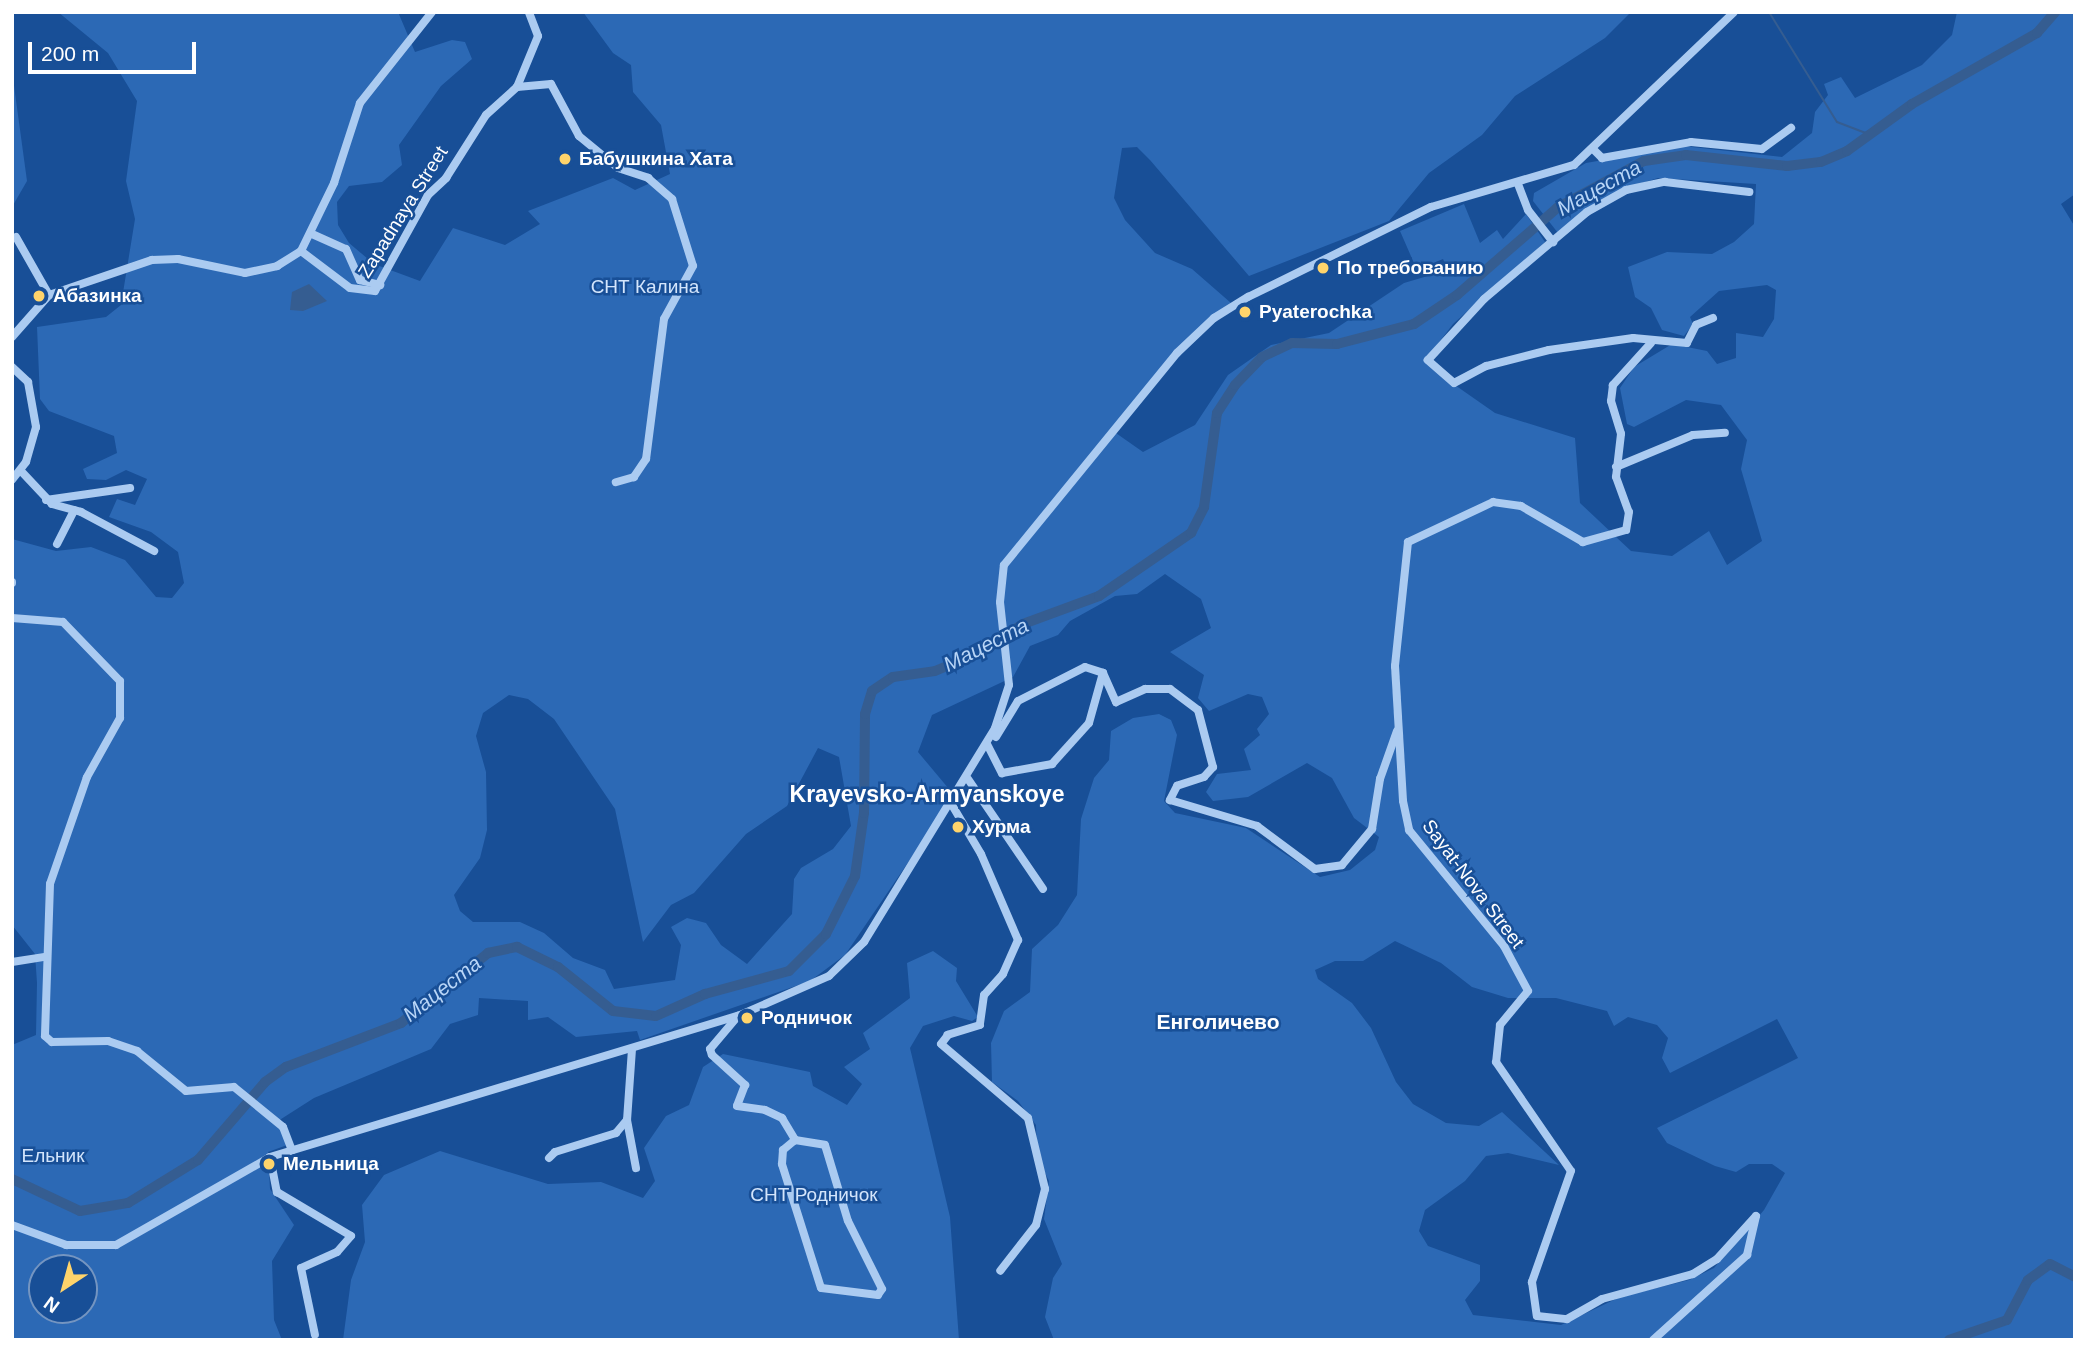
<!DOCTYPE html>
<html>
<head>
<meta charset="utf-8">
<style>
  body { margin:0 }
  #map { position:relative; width:2087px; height:1352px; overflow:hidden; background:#184f97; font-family:Helvetica,sans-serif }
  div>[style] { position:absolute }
  .green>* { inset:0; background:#2c69b5 }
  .water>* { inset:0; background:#355d91 }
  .stream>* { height:2px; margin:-1px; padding:0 1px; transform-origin:1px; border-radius:1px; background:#355d91 }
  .river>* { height:10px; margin:-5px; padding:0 5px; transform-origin:5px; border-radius:5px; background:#355d91 }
  .minor>* { height:8px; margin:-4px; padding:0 4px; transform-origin:4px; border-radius:4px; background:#abcbf1 }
  .dots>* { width:19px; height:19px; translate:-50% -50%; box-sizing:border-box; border:4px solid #184f97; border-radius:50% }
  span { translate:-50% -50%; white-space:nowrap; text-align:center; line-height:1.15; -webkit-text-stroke:5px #184f97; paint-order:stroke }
  .poi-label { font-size:19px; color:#fff; font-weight:700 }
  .left { translate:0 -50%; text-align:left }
  .street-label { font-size:19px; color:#fff }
  .park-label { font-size:19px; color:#d3e5fc }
  .water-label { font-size:21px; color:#b8d5f7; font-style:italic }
  .neighbourhood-label { font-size:21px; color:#fff; font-weight:700 }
  .quarter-label { font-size:23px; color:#fff; font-weight:700 }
  .frame { position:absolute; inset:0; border:14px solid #fff; pointer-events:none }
  .north { position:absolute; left:28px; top:1254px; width:70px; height:70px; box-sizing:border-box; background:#184f97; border:2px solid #7495c1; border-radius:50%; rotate:216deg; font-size:19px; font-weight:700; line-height:28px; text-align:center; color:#fff }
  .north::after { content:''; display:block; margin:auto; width:24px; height:32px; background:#ffd46b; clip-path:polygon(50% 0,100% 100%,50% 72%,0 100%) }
  .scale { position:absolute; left:28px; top:42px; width:168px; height:32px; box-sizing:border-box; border:4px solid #fff; border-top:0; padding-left:9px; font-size:21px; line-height:24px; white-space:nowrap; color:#fff; -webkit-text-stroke:5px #184f97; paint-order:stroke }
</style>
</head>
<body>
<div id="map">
  <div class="green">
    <i style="clip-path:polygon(evenodd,58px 12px,398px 12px,415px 52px,452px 40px,465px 42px,472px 59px,441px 86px,399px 145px,402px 165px,382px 182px,349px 186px,337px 202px,338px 225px,349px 243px,374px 264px,420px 281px,453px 228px,505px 245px,540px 224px,528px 211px,613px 178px,635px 190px,670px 174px,661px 125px,633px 92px,631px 65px,613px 53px,583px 12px,1631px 12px,1605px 38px,1515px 96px,1482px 135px,1429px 173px,1389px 221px,1249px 276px,1150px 160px,1137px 147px,1122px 148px,1114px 198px,1125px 220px,1155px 253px,1192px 269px,1231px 303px,1196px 332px,1113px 431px,1143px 452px,1195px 425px,1228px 375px,1271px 345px,1329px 333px,1404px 283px,1448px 270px,1443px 259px,1417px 270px,1400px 231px,1464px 204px,1480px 243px,1497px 230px,1503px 239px,1526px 214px,1545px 242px,1453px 324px,1427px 358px,1432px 369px,1495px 413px,1575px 438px,1580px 503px,1631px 551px,1672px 556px,1709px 531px,1727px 565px,1762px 541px,1741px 469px,1747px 440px,1721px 405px,1686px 400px,1634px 427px,1627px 424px,1620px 388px,1634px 367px,1672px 344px,1707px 351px,1717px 364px,1736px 358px,1736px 333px,1763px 337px,1774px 319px,1776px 290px,1767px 285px,1719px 291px,1690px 317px,1693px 324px,1684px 336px,1662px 330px,1651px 308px,1635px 297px,1628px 267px,1667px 252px,1712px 254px,1734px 242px,1754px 224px,1756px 184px,1658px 178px,1622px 189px,1558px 233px,1533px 201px,1534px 193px,1586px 163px,1683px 146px,1782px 157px,1812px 133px,1815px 112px,1828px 95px,1824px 84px,1841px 77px,1855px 98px,1922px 65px,1952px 35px,1957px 12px,2075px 12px,2075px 194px,2061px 204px,2075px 227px,2075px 1340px,1054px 1340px,1045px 1317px,1053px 1278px,1062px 1264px,1044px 1219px,1049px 1181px,1037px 1157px,1036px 1125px,1018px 1101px,992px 1082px,991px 1043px,1004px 1011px,1030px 992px,1032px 949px,1058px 925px,1077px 895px,1081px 819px,1094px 778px,1109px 760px,1111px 731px,1133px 718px,1159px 714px,1171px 720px,1177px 735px,1164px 801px,1175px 813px,1246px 828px,1320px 877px,1350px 870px,1375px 850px,1379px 837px,1354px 818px,1332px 778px,1307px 763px,1248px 797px,1213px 801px,1206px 792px,1217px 774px,1251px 770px,1244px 749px,1260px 735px,1257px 729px,1269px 714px,1262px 697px,1248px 694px,1209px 711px,1198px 698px,1204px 675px,1170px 652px,1211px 628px,1201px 599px,1165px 574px,1137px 594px,1115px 596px,1070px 621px,1058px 635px,1030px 646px,1013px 677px,932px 715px,918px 752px,954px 795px,845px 955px,810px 981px,640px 1040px,637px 1031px,576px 1037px,548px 1017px,528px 1020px,528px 1001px,479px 998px,478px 1015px,450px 1024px,431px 1049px,314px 1098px,278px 1121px,290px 1144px,268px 1152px,270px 1189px,294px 1225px,272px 1261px,274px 1320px,282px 1340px,12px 1340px,12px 1045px,36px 1035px,37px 983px,35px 954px,12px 925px,12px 539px,56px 551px,91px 547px,125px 560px,156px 597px,172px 598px,184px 583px,178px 552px,151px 532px,109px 517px,117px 499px,135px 505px,147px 479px,126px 470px,106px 480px,87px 479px,83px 469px,117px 453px,114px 436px,49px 411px,40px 399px,37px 327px,106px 317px,121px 305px,135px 219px,126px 181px,137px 101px,108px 53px,58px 12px,509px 695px,528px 699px,554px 719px,615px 809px,643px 942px,671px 905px,694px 893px,746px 834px,787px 806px,818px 748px,839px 757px,851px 826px,833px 849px,801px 868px,794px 879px,792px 914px,747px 964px,721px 945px,706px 923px,687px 918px,671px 927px,681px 945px,675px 980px,614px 989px,605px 970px,573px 958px,544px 933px,520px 922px,473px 922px,460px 911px,454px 895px,480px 858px,487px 830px,486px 772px,476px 736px,483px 713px,509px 695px,58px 12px,1395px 941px,1441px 963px,1472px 987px,1508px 998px,1556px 998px,1607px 1011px,1614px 1026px,1628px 1017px,1657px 1025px,1668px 1038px,1662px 1058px,1670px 1073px,1777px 1019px,1798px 1058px,1657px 1128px,1667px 1143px,1715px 1166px,1736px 1172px,1749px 1164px,1772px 1164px,1785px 1173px,1764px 1210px,1714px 1268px,1689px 1280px,1620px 1297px,1561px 1325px,1473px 1315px,1465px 1300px,1480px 1281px,1480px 1265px,1428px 1246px,1419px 1231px,1425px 1210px,1465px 1181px,1486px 1156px,1508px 1153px,1559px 1165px,1502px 1112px,1479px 1126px,1446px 1123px,1413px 1104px,1396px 1082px,1371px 1028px,1352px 1003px,1318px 979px,1315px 970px,1335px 961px,1363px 961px,1395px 941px,58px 12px,42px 1268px,84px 1268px,84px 1310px,42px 1310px,42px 1268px)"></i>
    <i style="clip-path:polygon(12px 71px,27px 181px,12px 207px)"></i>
    <i style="clip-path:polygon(933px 951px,957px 968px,956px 981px,978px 1017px,972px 1021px,954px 1016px,923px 1026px,910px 1048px,950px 1217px,959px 1340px,343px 1340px,351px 1280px,365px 1242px,362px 1205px,384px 1175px,440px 1151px,548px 1184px,601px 1182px,643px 1198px,655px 1181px,644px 1148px,666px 1116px,689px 1105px,703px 1067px,723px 1054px,810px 1072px,813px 1086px,847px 1105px,862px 1084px,844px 1067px,870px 1049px,863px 1033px,910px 998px,907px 963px)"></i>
  </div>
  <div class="water">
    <i style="clip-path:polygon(309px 284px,327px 301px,303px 311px,290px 310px,292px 292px)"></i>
  </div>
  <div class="stream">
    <i style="left:1769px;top:12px;width:129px;rotate:58.3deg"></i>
    <i style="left:1837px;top:122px;width:30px;rotate:21deg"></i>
    <i style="left:1865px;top:133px;width:23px;rotate:-25deg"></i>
  </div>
  <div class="river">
    <i style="left:12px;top:1179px;width:75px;rotate:25.2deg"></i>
    <i style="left:80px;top:1211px;width:49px;rotate:-9.5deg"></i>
    <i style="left:128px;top:1203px;width:82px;rotate:-31.6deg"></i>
    <i style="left:198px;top:1160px;width:103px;rotate:-49.3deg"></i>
    <i style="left:265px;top:1082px;width:26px;rotate:-36deg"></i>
    <i style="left:286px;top:1067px;width:123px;rotate:-20.9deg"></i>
    <i style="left:401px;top:1023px;width:112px;rotate:-38.8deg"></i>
    <i style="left:488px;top:953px;width:30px;rotate:-12deg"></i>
    <i style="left:517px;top:947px;width:46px;rotate:26deg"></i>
    <i style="left:558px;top:967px;width:70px;rotate:38.7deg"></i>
    <i style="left:613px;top:1011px;width:43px;rotate:6.6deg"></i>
    <i style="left:656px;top:1016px;width:54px;rotate:-24.2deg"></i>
    <i style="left:705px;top:994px;width:87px;rotate:-15.3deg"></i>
    <i style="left:789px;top:971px;width:52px;rotate:-45deg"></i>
    <i style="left:826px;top:934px;width:65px;rotate:-63.4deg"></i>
    <i style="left:855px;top:876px;width:64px;rotate:-81.9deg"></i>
    <i style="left:864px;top:813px;width:99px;rotate:-89.4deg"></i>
    <i style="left:865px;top:714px;width:24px;rotate:-73deg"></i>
    <i style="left:872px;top:691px;width:25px;rotate:-34deg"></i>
    <i style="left:893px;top:677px;width:42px;rotate:-8.1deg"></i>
    <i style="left:935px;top:671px;width:52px;rotate:-22.6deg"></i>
    <i style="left:983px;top:651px;width:48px;rotate:-34deg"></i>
    <i style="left:1023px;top:624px;width:81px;rotate:-20.2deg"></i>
    <i style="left:1099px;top:596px;width:112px;rotate:-34.4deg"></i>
    <i style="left:1191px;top:533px;width:29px;rotate:-63deg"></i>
    <i style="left:1204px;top:507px;width:95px;rotate:-82.1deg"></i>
    <i style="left:1217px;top:413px;width:33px;rotate:-57deg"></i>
    <i style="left:1235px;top:385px;width:39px;rotate:-46deg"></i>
    <i style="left:1262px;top:357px;width:33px;rotate:-25deg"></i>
    <i style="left:1292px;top:343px;width:45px;rotate:1.3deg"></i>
    <i style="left:1337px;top:344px;width:80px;rotate:-14.6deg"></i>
    <i style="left:1414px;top:324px;width:52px;rotate:-34deg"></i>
    <i style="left:1457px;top:295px;width:133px;rotate:-41deg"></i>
    <i style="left:1557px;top:208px;width:99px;rotate:-28.4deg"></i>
    <i style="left:1644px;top:161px;width:42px;rotate:-8.1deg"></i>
    <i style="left:1686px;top:155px;width:102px;rotate:6.2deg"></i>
    <i style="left:1787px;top:166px;width:34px;rotate:-7deg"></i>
    <i style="left:1821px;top:162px;width:28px;rotate:-23deg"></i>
    <i style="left:1847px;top:151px;width:80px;rotate:-35.9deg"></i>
    <i style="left:1912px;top:104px;width:144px;rotate:-29.6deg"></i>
    <i style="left:2037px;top:33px;width:28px;rotate:-49deg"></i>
    <i style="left:1949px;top:1340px;width:61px;rotate:-19deg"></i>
    <i style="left:2007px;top:1320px;width:45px;rotate:-62.3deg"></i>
    <i style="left:2028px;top:1280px;width:27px;rotate:-36deg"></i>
    <i style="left:2050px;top:1264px;width:28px;rotate:27deg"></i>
  </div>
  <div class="minor">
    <i style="left:517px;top:87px;width:55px;rotate:-67.6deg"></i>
    <i style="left:538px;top:36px;width:26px;rotate:-111deg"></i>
    <i style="left:1593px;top:149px;width:13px;rotate:45deg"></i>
    <i style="left:1602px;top:158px;width:90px;rotate:-10.2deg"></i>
    <i style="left:1691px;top:142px;width:71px;rotate:5.6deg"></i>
    <i style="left:1762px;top:149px;width:36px;rotate:-36deg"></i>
    <i style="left:1518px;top:184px;width:28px;rotate:69deg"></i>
    <i style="left:1528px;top:210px;width:41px;rotate:52deg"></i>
    <i style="left:312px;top:234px;width:37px;rotate:24deg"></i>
    <i style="left:346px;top:249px;width:34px;rotate:66deg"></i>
    <i style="left:360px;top:280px;width:21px;rotate:14deg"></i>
    <i style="left:16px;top:237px;width:67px;rotate:60.4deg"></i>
    <i style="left:301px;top:251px;width:61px;rotate:37.1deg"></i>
    <i style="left:350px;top:288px;width:25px;rotate:7deg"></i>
    <i style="left:375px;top:291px;width:110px;rotate:-61.1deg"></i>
    <i style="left:428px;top:195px;width:25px;rotate:-43deg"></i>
    <i style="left:446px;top:178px;width:75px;rotate:-57.6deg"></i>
    <i style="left:486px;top:115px;width:42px;rotate:-42.1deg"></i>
    <i style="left:517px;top:87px;width:34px;rotate:-5deg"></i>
    <i style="left:551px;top:84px;width:59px;rotate:61.7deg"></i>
    <i style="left:579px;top:136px;width:50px;rotate:39.4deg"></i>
    <i style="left:618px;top:168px;width:32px;rotate:18deg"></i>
    <i style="left:648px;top:178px;width:32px;rotate:41deg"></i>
    <i style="left:672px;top:199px;width:70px;rotate:72.6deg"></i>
    <i style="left:693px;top:266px;width:60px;rotate:118.7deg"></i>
    <i style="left:664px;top:319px;width:141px;rotate:97.3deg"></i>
    <i style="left:646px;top:459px;width:22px;rotate:124deg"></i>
    <i style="left:634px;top:477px;width:19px;rotate:164deg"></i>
    <i style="left:1713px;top:318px;width:18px;rotate:158deg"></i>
    <i style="left:1696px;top:325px;width:20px;rotate:117deg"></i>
    <i style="left:1687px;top:343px;width:54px;rotate:-174.7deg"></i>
    <i style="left:1633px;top:338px;width:85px;rotate:171.9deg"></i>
    <i style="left:1549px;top:350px;width:65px;rotate:165.7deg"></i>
    <i style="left:1486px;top:366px;width:36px;rotate:152deg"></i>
    <i style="left:1454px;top:383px;width:35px;rotate:-139deg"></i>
    <i style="left:1428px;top:360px;width:83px;rotate:-47.4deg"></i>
    <i style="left:1484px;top:299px;width:135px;rotate:-40.2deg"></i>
    <i style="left:1587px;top:212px;width:45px;rotate:-29.4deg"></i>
    <i style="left:1626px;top:190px;width:40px;rotate:-12deg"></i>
    <i style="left:1665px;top:182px;width:85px;rotate:6.8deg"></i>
    <i style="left:12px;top:337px;width:56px;rotate:-48.6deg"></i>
    <i style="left:49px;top:295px;width:109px;rotate:-18.8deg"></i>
    <i style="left:152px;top:260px;width:26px;rotate:-2deg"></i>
    <i style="left:178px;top:259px;width:68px;rotate:11.8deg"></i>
    <i style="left:245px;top:273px;width:33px;rotate:-12deg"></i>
    <i style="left:277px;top:266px;width:28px;rotate:-32deg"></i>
    <i style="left:301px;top:251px;width:76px;rotate:-64.1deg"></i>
    <i style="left:334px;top:183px;width:84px;rotate:-72deg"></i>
    <i style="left:360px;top:103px;width:116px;rotate:-51.6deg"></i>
    <i style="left:1651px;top:343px;width:57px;rotate:132.1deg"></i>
    <i style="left:1613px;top:385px;width:16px;rotate:97deg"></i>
    <i style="left:1611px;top:401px;width:34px;rotate:73deg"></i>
    <i style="left:1621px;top:434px;width:43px;rotate:96.6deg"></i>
    <i style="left:1616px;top:477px;width:37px;rotate:70deg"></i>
    <i style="left:1629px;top:512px;width:18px;rotate:99deg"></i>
    <i style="left:1626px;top:530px;width:45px;rotate:164.4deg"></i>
    <i style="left:1583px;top:542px;width:72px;rotate:-149.9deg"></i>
    <i style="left:1521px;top:506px;width:28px;rotate:-172deg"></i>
    <i style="left:1493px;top:502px;width:94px;rotate:154.8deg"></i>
    <i style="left:1408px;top:542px;width:125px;rotate:96deg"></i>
    <i style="left:1395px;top:666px;width:135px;rotate:86.6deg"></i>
    <i style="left:1403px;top:801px;width:30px;rotate:78deg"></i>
    <i style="left:1409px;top:830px;width:150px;rotate:50.7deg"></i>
    <i style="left:1504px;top:946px;width:51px;rotate:61.9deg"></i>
    <i style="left:1528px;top:991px;width:44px;rotate:129.5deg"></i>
    <i style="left:1500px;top:1025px;width:37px;rotate:96deg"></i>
    <i style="left:1496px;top:1062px;width:132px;rotate:55.5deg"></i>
    <i style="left:1571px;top:1171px;width:118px;rotate:109.4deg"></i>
    <i style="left:1532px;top:1282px;width:34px;rotate:82deg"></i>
    <i style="left:1537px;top:1316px;width:30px;rotate:6deg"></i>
    <i style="left:1567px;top:1319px;width:40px;rotate:-29.7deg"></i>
    <i style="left:1602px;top:1299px;width:94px;rotate:-15.4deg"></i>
    <i style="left:1693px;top:1274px;width:28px;rotate:-32deg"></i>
    <i style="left:1717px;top:1259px;width:58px;rotate:-47.8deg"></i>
    <i style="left:12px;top:367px;width:22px;rotate:43deg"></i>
    <i style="left:28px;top:382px;width:46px;rotate:79.9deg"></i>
    <i style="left:36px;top:427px;width:36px;rotate:106deg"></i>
    <i style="left:26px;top:462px;width:23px;rotate:128deg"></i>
    <i style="left:1616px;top:467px;width:83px;rotate:-22.6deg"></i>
    <i style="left:1693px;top:435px;width:32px;rotate:-4deg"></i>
    <i style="left:21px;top:471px;width:45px;rotate:46.8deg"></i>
    <i style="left:52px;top:504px;width:30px;rotate:15deg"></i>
    <i style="left:81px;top:512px;width:83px;rotate:28.1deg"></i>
    <i style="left:46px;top:500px;width:85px;rotate:-8.1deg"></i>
    <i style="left:57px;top:544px;width:38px;rotate:-63deg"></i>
    <i style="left:12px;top:583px;width:1px;rotate:-90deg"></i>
    <i style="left:12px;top:618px;width:51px;rotate:4.5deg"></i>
    <i style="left:63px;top:622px;width:82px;rotate:46deg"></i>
    <i style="left:120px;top:681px;width:37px;rotate:90deg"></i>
    <i style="left:120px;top:718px;width:68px;rotate:119.2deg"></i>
    <i style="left:87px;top:777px;width:113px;rotate:109.1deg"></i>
    <i style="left:50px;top:884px;width:152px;rotate:91.9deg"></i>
    <i style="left:45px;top:1036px;width:9px;rotate:41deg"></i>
    <i style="left:52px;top:1042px;width:56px;rotate:-1deg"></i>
    <i style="left:108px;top:1041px;width:31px;rotate:19deg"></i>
    <i style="left:137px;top:1051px;width:63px;rotate:39.2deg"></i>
    <i style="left:186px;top:1091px;width:48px;rotate:-4.8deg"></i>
    <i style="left:234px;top:1087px;width:63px;rotate:39.2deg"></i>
    <i style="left:283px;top:1127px;width:25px;rotate:69deg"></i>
    <i style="left:996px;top:737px;width:42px;rotate:-58.6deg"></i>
    <i style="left:1018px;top:701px;width:75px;rotate:-26.9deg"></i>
    <i style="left:1085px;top:667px;width:19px;rotate:18deg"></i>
    <i style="left:1103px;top:673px;width:32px;rotate:66deg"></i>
    <i style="left:1116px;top:702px;width:32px;rotate:-24deg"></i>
    <i style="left:1145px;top:689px;width:25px"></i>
    <i style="left:1170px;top:689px;width:35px;rotate:37deg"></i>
    <i style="left:1198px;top:710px;width:59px;rotate:75.3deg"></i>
    <i style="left:1213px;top:767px;width:13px;rotate:132deg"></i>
    <i style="left:1204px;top:777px;width:28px;rotate:162deg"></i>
    <i style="left:1177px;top:786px;width:16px;rotate:117deg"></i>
    <i style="left:1170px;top:800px;width:91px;rotate:16.6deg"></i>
    <i style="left:1257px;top:826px;width:72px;rotate:36.6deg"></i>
    <i style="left:1315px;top:869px;width:27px;rotate:-8deg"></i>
    <i style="left:1342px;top:865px;width:47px;rotate:-50.2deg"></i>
    <i style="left:1372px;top:829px;width:51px;rotate:-80.9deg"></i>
    <i style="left:1380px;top:779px;width:51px;rotate:-70.5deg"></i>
    <i style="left:987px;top:744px;width:33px;rotate:63deg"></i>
    <i style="left:1002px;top:773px;width:51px;rotate:-10.2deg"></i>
    <i style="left:1052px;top:764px;width:55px;rotate:-47.9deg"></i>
    <i style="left:1089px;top:723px;width:52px;rotate:-74.4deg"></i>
    <i style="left:968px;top:779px;width:133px;rotate:55.7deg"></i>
    <i style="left:952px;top:805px;width:57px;rotate:59.4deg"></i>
    <i style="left:981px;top:854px;width:94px;rotate:66.7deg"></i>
    <i style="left:1018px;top:940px;width:37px;rotate:114deg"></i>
    <i style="left:1003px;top:974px;width:28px;rotate:132deg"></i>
    <i style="left:984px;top:995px;width:30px;rotate:98deg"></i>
    <i style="left:980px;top:1025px;width:34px;rotate:163deg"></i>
    <i style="left:948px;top:1035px;width:11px;rotate:128deg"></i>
    <i style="left:941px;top:1044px;width:114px;rotate:40.4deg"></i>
    <i style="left:1028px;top:1118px;width:73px;rotate:76.5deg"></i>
    <i style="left:1045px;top:1189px;width:37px;rotate:104deg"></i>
    <i style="left:1036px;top:1225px;width:58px;rotate:128deg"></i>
    <i style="left:12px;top:962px;width:33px;rotate:-9deg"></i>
    <i style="left:738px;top:1016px;width:43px;rotate:130.3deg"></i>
    <i style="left:710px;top:1049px;width:6px;rotate:72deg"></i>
    <i style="left:712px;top:1055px;width:45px;rotate:42.3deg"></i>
    <i style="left:745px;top:1085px;width:22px;rotate:111deg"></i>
    <i style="left:737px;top:1106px;width:28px;rotate:8deg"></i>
    <i style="left:765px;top:1110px;width:19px;rotate:25deg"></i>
    <i style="left:782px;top:1118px;width:26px;rotate:59deg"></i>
    <i style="left:795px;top:1140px;width:30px;rotate:9deg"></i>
    <i style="left:825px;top:1145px;width:79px;rotate:73.2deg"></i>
    <i style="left:848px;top:1221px;width:76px;rotate:63.4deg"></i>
    <i style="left:882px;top:1289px;width:7px;rotate:124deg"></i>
    <i style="left:878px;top:1295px;width:57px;rotate:-173deg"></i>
    <i style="left:821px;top:1288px;width:130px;rotate:-107.5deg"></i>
    <i style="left:782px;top:1164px;width:14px;rotate:-86deg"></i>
    <i style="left:783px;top:1150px;width:16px;rotate:-40deg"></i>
    <i style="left:632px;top:1049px;width:71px;rotate:94deg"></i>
    <i style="left:627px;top:1120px;width:49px;rotate:79.4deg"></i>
    <i style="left:270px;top:1157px;width:36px;rotate:79deg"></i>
    <i style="left:277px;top:1192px;width:86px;rotate:30.7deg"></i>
    <i style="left:351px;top:1236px;width:21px;rotate:131deg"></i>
    <i style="left:337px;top:1252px;width:39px;rotate:156deg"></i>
    <i style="left:301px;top:1268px;width:68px;rotate:78.2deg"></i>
    <i style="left:549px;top:1158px;width:8px;rotate:-45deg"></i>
    <i style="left:555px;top:1152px;width:64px;rotate:-17.3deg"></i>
    <i style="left:616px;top:1133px;width:17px;rotate:-50deg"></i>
    <i style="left:12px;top:1225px;width:58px;rotate:20.3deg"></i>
    <i style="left:66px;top:1245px;width:50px"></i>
    <i style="left:116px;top:1245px;width:177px;rotate:-29.7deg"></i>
    <i style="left:270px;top:1157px;width:489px;rotate:-16.8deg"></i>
    <i style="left:738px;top:1016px;width:99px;rotate:-23.7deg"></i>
    <i style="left:829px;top:976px;width:49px;rotate:-44.2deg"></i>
    <i style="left:864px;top:942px;width:251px;rotate:-58.5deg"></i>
    <i style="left:995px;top:728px;width:45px;rotate:-72deg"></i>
    <i style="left:1009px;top:685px;width:83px;rotate:-96.2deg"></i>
    <i style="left:1000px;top:602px;width:37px;rotate:-84deg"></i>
    <i style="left:1004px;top:565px;width:274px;rotate:-50.8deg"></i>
    <i style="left:1177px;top:353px;width:51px;rotate:-43.4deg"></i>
    <i style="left:1214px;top:318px;width:40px;rotate:-32deg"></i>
    <i style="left:1248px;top:297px;width:204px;rotate:-26.2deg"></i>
    <i style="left:1431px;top:207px;width:149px;rotate:-16.4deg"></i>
    <i style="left:1574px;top:165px;width:221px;rotate:-43.7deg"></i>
    <i style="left:1653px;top:1340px;width:127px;rotate:-42.1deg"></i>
    <i style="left:1747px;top:1255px;width:40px;rotate:-77deg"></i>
  </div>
  <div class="dots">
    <i style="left:565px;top:159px;background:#ffd46b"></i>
    <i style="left:1323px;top:268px;background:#ffd46b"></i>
    <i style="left:39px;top:296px;background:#ffd46b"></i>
    <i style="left:1245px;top:312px;background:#ffd46b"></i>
    <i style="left:958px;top:827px;background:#ffd46b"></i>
    <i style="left:747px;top:1018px;background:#ffd46b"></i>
    <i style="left:269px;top:1164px;background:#ffd46b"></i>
  </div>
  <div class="poi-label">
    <span class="left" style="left:579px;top:159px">Бабушкина Хата</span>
    <span class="left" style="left:1337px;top:268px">По требованию</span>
    <span class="left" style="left:53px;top:296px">Абазинка</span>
    <span class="left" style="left:1259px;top:312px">Pyaterochka</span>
    <span class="left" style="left:972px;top:827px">Хурма</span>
    <span class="left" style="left:761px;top:1018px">Родничок</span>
    <span class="left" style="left:283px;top:1164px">Мельница</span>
  </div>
  <div class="street-label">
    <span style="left:403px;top:212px;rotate:-58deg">Zapadnaya Street</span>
    <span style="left:1473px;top:884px;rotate:53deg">Sayat-Nova Street</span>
  </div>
  <div class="park-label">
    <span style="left:645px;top:287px">СНТ Калина</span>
    <span style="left:53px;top:1156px">Ельник</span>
    <span style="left:814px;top:1195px">СНТ Родничок</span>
  </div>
  <div class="water-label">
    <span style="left:1599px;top:188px;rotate:-29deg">Мацеста</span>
    <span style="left:986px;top:645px;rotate:-27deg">Мацеста</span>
    <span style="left:442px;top:989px;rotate:-38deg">Мацеста</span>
  </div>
  <div class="neighbourhood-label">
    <span style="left:1218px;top:1022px">Енголичево</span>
  </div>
  <div class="quarter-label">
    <span style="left:927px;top:794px">Krayevsko-Armyanskoye</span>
  </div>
  <div class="frame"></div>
  <div class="north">N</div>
  <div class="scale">200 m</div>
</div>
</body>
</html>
